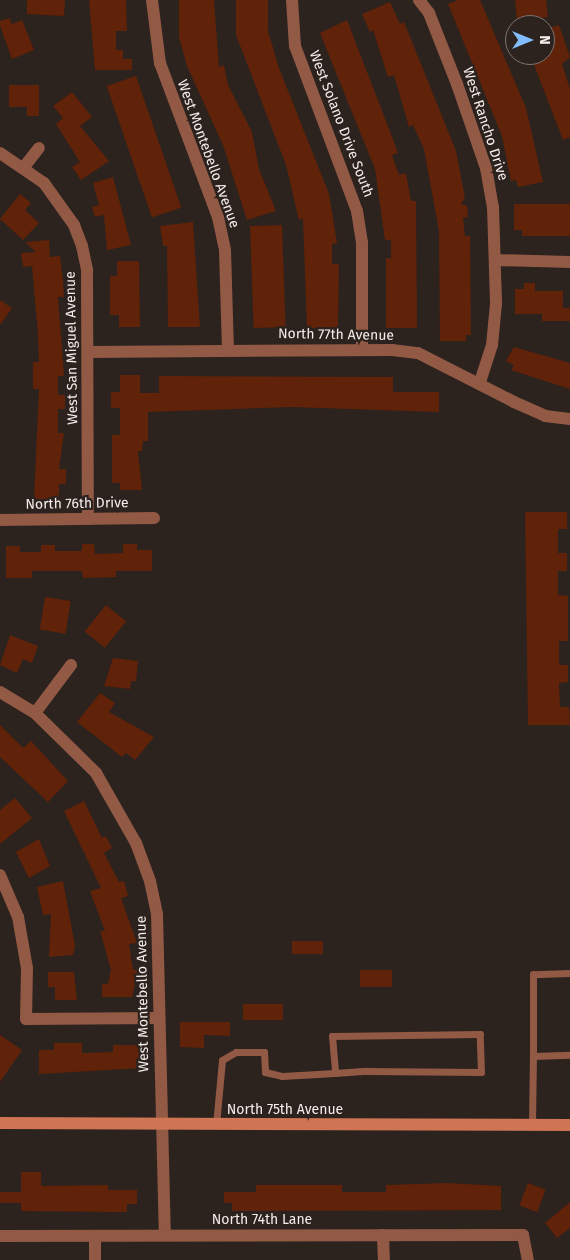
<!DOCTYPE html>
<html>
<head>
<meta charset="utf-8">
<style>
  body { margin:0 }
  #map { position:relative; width:570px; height:1260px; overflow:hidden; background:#2c221e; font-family:"Fira Sans",sans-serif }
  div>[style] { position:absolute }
  .building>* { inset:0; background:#602208; transform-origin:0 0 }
  .service>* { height:7px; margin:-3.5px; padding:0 3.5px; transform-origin:3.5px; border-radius:3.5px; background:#925945 }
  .minor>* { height:12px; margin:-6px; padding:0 6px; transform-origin:6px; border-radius:6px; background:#925945 }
  .secondary>* { height:12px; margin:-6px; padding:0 6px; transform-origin:6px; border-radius:6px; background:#cf7554 }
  span { translate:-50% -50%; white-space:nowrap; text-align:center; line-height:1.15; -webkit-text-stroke:4.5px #2c221e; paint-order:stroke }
  .street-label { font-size:14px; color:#f4edea }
  .north { position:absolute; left:505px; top:15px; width:50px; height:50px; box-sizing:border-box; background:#2c221e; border:1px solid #7c7370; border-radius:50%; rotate:90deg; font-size:14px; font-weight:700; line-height:20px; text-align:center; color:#f4edea }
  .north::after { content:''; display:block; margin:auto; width:18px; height:22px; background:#81bdfa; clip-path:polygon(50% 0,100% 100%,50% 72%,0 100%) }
</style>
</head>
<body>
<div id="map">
  <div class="building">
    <i style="clip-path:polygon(27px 0,65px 0,64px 16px,27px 14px)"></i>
    <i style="clip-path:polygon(89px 0,126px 0,127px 31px,116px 31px,116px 50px,123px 50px,123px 59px,132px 59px,132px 70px,95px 70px)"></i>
    <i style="clip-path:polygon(179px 0,214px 0,219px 67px,224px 65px,228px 85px,252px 132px,259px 169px,276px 211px,247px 220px,223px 145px,187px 66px,179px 37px)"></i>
    <i style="clip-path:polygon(236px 0,268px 0,268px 31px,279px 68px,329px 194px,337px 243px,332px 244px,332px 264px,339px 264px,338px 328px,307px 328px,303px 219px,299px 220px,286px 165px,236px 35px)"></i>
    <i style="clip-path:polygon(458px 0,480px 0,526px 108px,543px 182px,518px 187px,516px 180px,511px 181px,502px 136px,448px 4px)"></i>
    <i style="clip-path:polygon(515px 0,546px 0,548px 17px,517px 21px)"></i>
    <i style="clip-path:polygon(390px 2px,400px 24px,404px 22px,456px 151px,465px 198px,461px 204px,467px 206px,468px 217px,463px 218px,465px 236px,470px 236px,471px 335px,466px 335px,466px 341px,440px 341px,439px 231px,424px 149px,413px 125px,409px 127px,394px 75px,388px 77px,373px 30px,370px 32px,362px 14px)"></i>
    <i style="clip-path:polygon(9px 18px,12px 24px,22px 20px,34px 50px,12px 59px,0 26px,0 21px)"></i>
    <i style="clip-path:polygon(347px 20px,394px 142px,398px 153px,392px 155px,399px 175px,406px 173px,411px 201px,416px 201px,417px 328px,386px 328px,386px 258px,391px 258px,391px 240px,385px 240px,375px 169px,320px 33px)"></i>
    <i style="clip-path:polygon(559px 25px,570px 57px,562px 64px,570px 89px,570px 137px,563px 140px,533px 62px,545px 58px,545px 29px)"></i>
    <i style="left:136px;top:76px;width:139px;height:31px;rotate:71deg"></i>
    <i style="clip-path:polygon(9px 85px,39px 85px,39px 116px,27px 116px,27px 107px,9px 107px)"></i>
    <i style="clip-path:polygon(72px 92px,92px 117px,80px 126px,109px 161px,81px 180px,72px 167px,80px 162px,56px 124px,63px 118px,53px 106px)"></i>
    <i style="clip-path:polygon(113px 177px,131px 245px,107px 250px,104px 215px,95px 217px,92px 207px,99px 205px,93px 183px)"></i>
    <i style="clip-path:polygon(20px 194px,31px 203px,25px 210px,39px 223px,23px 240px,0 219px)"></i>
    <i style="clip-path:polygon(514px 204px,570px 204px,570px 236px,522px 236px,522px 230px,514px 230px)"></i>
    <i style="clip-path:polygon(193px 222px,200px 327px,168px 327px,167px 246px,163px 246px,160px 226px)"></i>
    <i style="left:282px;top:225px;width:102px;height:32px;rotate:88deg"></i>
    <i style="clip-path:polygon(49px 240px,50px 257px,60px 256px,63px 282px,64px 297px,58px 297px,64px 376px,58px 376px,58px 395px,65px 395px,65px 409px,58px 409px,58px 433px,64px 433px,59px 469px,66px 469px,66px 484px,59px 484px,59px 499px,34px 499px,39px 389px,33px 389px,33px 362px,39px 362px,38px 335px,32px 266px,23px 267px,21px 253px,36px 252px,25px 242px)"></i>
    <i style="clip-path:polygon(117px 261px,139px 261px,140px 327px,119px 327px,119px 315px,110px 315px,110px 276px,117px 276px)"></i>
    <i style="clip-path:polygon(524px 283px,535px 283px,535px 291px,563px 291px,563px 308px,570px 308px,570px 321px,542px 321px,542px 314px,515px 314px,515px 289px,524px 289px)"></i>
    <i style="clip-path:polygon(0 300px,12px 308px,0 325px)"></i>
    <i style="clip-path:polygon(514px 347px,570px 363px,570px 389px,511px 370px,514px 365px,506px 361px)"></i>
    <i style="clip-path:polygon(120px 375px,140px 375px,140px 393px,159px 393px,159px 376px,393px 377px,393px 392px,439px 392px,439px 412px,291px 407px,148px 412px,148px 441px,143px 441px,142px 451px,138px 451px,142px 490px,120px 490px,120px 483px,112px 483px,112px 435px,120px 435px,120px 408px,111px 408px,111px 392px,120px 392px)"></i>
    <i style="clip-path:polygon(525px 512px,567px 512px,567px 529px,558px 529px,558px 553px,567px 553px,567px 571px,558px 571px,558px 595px,568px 596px,568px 641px,559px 641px,559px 665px,568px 665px,568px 682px,559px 683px,560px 707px,569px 707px,570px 725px,528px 725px)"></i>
    <i style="clip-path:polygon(82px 544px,94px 544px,95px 554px,123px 553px,123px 544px,137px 544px,137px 550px,152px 550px,152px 571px,116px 571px,116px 577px,83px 578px,82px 571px,32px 571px,32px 578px,6px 578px,6px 546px,20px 546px,20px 552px,41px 552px,41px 545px,55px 545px,55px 551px,82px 551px)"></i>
    <i style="left:45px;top:597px;width:26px;height:33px;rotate:9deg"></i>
    <i style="left:106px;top:605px;width:26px;height:34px;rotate:39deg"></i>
    <i style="clip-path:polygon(10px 635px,38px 646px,32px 663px,23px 659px,17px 673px,0 665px)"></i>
    <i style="clip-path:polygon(113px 658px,138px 661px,136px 681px,131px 681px,130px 689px,104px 686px)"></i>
    <i style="clip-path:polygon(100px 693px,115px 703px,109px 712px,154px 737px,135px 760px,126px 753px,122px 757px,77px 722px)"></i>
    <i style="clip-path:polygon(0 725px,23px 748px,31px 741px,68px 781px,48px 802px,0 757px)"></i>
    <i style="clip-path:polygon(15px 798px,32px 818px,0 844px,0 810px)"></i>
    <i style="clip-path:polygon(84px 801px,102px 838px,106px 836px,112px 848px,104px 853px,119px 882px,124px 881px,128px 896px,121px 898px,137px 943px,129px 944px,133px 970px,138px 970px,132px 997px,102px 997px,102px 984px,108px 984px,111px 970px,100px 931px,105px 931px,90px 891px,101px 888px,64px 811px)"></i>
    <i style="clip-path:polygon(39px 839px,50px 866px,29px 878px,16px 852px)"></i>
    <i style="clip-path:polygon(63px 881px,75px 946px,73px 955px,49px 957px,51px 914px,43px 915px,37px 887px)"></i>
    <i style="left:292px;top:941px;width:31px;height:13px"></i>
    <i style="left:360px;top:970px;width:32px;height:17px"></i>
    <i style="clip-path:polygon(48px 972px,74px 972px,77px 1000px,55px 1000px,55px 987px,48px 987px)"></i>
    <i style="left:243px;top:1004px;width:40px;height:16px"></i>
    <i style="clip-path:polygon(180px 1022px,230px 1022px,230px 1036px,204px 1035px,204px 1048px,180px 1047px)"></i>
    <i style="clip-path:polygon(0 1035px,22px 1050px,0 1082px)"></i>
    <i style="clip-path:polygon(54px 1043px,82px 1043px,82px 1053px,113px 1052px,113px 1045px,143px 1045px,143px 1068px,39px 1074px,39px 1050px,54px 1050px)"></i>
    <i style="clip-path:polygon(21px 1172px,41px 1172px,41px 1186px,108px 1185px,108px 1190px,137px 1190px,137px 1204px,127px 1204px,127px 1212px,114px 1212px,21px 1211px,21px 1203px,0 1203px,0 1192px,21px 1192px)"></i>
    <i style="clip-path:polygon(447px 1183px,501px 1186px,501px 1210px,232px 1211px,232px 1203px,224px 1203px,224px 1192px,256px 1192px,256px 1185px,342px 1185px,342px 1192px,386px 1192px,386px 1185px)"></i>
    <i style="left:528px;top:1183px;width:19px;height:24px;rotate:21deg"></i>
    <i style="clip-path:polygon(570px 1202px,570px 1228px,557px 1238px,545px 1223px)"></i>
  </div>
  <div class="service">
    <i style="left:570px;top:973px;width:37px;rotate:178deg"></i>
    <i style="left:533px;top:974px;width:82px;rotate:90deg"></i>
    <i style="left:533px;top:1056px;width:37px;rotate:-2deg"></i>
    <i style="left:216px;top:1125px;width:65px;rotate:-84.7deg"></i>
    <i style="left:222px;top:1060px;width:16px;rotate:-30deg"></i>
    <i style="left:236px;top:1052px;width:28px"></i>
    <i style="left:264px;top:1052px;width:20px;rotate:87deg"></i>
    <i style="left:265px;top:1072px;width:17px;rotate:13deg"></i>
    <i style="left:282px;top:1076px;width:53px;rotate:-3.2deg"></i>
    <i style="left:335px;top:1073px;width:31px;rotate:-4deg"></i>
    <i style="left:366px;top:1071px;width:115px;rotate:0.5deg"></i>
    <i style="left:481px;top:1072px;width:38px;rotate:-92deg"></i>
    <i style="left:480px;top:1034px;width:148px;rotate:179.2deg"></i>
    <i style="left:332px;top:1036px;width:37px;rotate:85deg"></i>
    <i style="left:532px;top:1125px;width:69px;rotate:-89.2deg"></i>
  </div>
  <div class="minor">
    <i style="left:152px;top:0;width:64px;rotate:82.8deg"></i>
    <i style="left:160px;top:63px;width:165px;rotate:69.4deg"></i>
    <i style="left:218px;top:217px;width:34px;rotate:78deg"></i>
    <i style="left:225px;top:250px;width:100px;rotate:88.3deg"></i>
    <i style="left:292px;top:0;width:46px;rotate:86.3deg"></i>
    <i style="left:295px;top:46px;width:176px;rotate:69.4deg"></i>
    <i style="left:357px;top:211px;width:31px;rotate:81deg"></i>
    <i style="left:362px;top:242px;width:107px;rotate:90deg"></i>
    <i style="left:419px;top:0;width:16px;rotate:52deg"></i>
    <i style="left:429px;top:13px;width:76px;rotate:68.5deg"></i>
    <i style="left:457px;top:84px;width:89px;rotate:71deg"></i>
    <i style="left:486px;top:168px;width:40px;rotate:80deg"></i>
    <i style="left:493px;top:207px;width:97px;rotate:88.2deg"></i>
    <i style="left:496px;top:304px;width:41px;rotate:95.6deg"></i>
    <i style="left:492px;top:345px;width:40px;rotate:108deg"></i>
    <i style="left:0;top:153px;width:53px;rotate:34.3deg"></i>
    <i style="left:44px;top:183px;width:52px;rotate:54.5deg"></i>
    <i style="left:74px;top:225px;width:22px;rotate:69deg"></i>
    <i style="left:82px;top:246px;width:25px;rotate:78deg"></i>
    <i style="left:87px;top:270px;width:249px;rotate:89.8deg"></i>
    <i style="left:24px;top:167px;width:24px;rotate:-52deg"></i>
    <i style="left:495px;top:260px;width:75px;rotate:1.5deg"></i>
    <i style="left:88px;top:352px;width:304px;rotate:-0.4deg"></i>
    <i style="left:392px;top:350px;width:26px;rotate:7deg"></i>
    <i style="left:418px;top:353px;width:108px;rotate:27deg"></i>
    <i style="left:514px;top:402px;width:34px;rotate:24deg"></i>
    <i style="left:545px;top:416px;width:25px;rotate:7deg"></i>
    <i style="left:0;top:520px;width:154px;rotate:-0.7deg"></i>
    <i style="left:0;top:692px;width:41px;rotate:31deg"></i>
    <i style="left:35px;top:713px;width:86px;rotate:44.5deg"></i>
    <i style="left:96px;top:773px;width:81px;rotate:60.3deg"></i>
    <i style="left:136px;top:843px;width:40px;rotate:69.8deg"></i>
    <i style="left:150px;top:881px;width:34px;rotate:78deg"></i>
    <i style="left:157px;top:914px;width:321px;rotate:88.6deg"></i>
    <i style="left:35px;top:713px;width:60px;rotate:-53.1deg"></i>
    <i style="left:0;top:875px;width:46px;rotate:66.8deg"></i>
    <i style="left:18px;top:917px;width:52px;rotate:80deg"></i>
    <i style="left:27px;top:968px;width:51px;rotate:91.1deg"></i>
    <i style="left:26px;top:1019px;width:133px;rotate:-0.4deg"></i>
    <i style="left:383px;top:1235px;width:25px;rotate:88deg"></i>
    <i style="left:0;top:1236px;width:523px;rotate:-0.11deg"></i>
    <i style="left:523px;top:1235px;width:25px;rotate:79deg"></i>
    <i style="left:95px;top:1260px;width:24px;rotate:-90deg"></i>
  </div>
  <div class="secondary">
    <i style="left:0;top:1123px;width:570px;rotate:0.2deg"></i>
  </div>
  <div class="street-label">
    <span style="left:341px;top:124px;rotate:69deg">West Solano Drive South</span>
    <span style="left:485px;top:124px;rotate:72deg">West Rancho Drive</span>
    <span style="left:208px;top:154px;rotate:70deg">West Montebello Avenue</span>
    <span style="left:336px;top:335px;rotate:1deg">North 77th Avenue</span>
    <span style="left:72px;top:348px;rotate:-91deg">West San Miguel Avenue</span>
    <span style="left:77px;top:504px;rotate:-1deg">North 76th Drive</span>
    <span style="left:143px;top:994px;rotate:-91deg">West Montebello Avenue</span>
    <span style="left:285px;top:1110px">North 75th Avenue</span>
    <span style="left:262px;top:1220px">North 74th Lane</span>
  </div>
  <div class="north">N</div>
</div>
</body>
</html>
